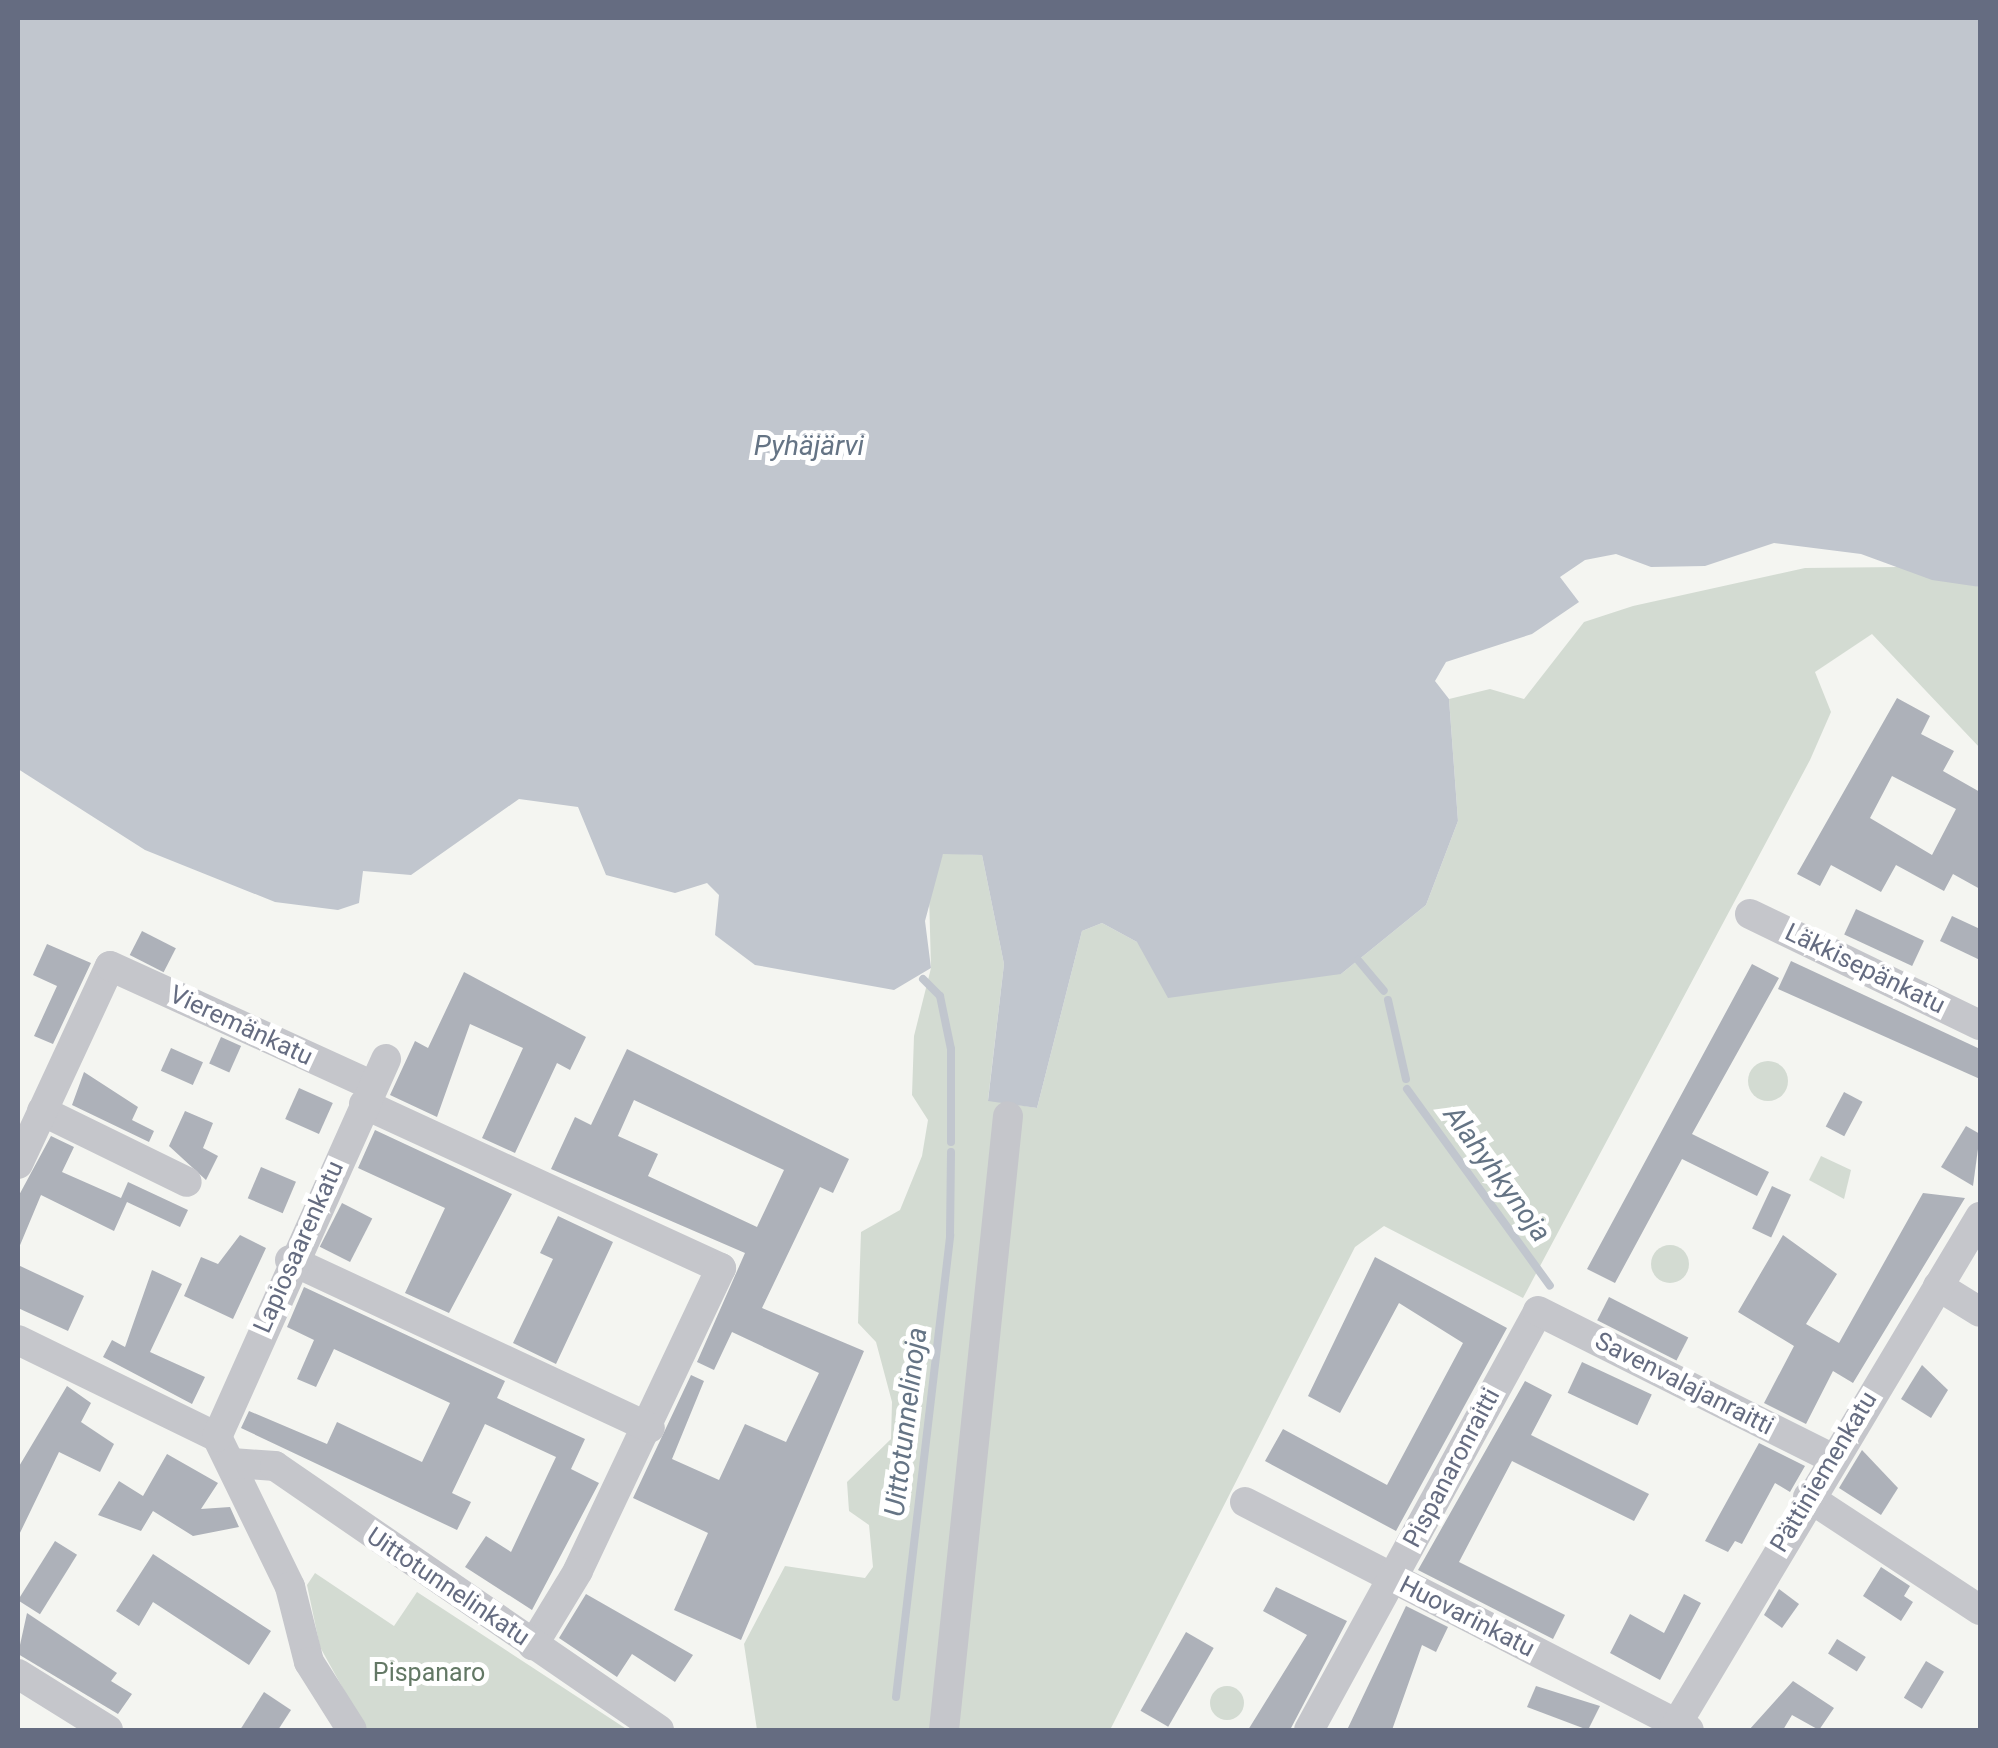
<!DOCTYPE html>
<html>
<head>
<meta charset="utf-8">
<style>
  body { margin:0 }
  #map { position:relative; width:1998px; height:1748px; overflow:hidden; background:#f4f5f1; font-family:Roboto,sans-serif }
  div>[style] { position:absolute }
  .green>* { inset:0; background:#d3dbd2 }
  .round { border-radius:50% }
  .water>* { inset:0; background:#c1c6ce }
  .stream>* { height:8px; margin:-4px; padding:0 4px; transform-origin:4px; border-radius:4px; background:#c1c6ce }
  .building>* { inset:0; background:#adb1b9; transform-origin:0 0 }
  .minor>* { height:30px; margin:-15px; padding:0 15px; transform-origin:15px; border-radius:15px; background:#c5c6cb }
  span { translate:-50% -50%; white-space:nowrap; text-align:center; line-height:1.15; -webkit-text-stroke:10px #fff; paint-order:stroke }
  .street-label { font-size:25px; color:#656c81 }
  .park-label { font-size:25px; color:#637865 }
  .water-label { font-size:28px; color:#657485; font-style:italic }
  .frame { position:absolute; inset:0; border:20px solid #656c81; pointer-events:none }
</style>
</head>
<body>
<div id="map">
  <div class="green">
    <i style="clip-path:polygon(1898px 567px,1980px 587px,1980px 748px,1872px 634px,1815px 672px,1831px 712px,1810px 760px,1523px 1298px,1384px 1226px,1355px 1247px,1110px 1730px,757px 1730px,744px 1644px,785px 1566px,865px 1578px,873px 1567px,869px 1525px,849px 1511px,847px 1482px,891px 1439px,892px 1402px,876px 1342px,858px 1323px,861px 1232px,900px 1210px,922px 1156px,928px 1120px,912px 1095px,914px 1036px,931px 968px,929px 894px,943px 853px,982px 855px,1004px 964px,988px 1100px,1037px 1108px,1082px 931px,1102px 923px,1137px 942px,1341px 974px,1426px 905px,1458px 821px,1449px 699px,1490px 689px,1524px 699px,1584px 622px,1633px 606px,1805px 568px)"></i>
    <i class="round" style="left:1748px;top:1061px;width:40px;height:40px"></i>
    <i style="clip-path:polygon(1821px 1156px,1851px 1170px,1844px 1199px,1809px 1180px)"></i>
    <i class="round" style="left:1651px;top:1245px;width:38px;height:38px"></i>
    <i style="clip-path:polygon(315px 1573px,394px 1626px,417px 1592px,628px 1730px,366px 1730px,320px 1647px,307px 1585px)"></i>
    <i class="round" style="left:1210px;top:1686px;width:34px;height:34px"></i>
  </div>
  <div class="water">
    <i style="clip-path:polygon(18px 18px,1980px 18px,1980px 587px,1932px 580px,1861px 554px,1774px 543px,1705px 566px,1651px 567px,1616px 554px,1585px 560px,1560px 577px,1579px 602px,1532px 634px,1446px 662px,1435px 681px,1449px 699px,1458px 821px,1426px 905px,1341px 974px,1168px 998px,1137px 942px,1102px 923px,1082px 931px,1037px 1108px,988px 1101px,1004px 964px,982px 855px,943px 854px,925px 921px,931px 968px,894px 990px,755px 965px,715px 935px,719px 895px,707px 883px,675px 893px,606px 875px,578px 807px,519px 799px,411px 875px,363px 871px,359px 903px,338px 910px,275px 902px,145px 850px,18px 769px)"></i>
  </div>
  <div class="stream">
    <i style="left:1358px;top:960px;width:40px;rotate:50deg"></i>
    <i style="left:923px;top:979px;width:24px;rotate:45deg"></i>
    <i style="left:940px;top:996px;width:54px;rotate:78.3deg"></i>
    <i style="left:951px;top:1049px;width:93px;rotate:90deg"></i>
    <i style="left:1388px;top:1000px;width:81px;rotate:77.2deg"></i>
    <i style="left:1407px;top:1089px;width:243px;rotate:54deg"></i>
    <i style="left:896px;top:1697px;width:465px;rotate:-83.3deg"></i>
    <i style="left:950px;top:1235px;width:83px;rotate:-89.3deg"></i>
  </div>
  <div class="building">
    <i style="clip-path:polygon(evenodd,1897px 698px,1930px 716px,1921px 734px,1954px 751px,1943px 771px,1980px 792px,1980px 889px,1953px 874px,1944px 891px,1896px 865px,1881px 892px,1831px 865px,1820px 886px,1797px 874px,1897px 698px,1892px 776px,1956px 809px,1932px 855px,1870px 818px,1892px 776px)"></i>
    <i style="left:1856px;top:909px;width:75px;height:28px;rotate:25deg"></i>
    <i style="clip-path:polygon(1952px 916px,1980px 929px,1980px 960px,1940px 941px)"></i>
    <i style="left:142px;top:931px;width:38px;height:27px;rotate:27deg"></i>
    <i style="clip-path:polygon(47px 944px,91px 963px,53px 1044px,34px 1036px,57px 986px,33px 975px)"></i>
    <i style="clip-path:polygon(1791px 961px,1980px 1049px,1980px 1079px,1778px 989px)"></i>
    <i style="clip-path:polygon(1752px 964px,1779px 978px,1692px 1134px,1769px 1172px,1757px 1196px,1682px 1159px,1615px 1283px,1587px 1269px)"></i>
    <i style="clip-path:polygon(464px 972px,586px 1037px,570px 1070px,557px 1063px,515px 1153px,482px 1138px,523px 1048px,470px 1024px,437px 1117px,390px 1095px,415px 1041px,428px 1048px)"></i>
    <i style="left:221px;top:1037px;width:22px;height:29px;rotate:24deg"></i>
    <i style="left:171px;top:1048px;width:35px;height:25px;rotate:24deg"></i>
    <i style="clip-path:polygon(evenodd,627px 1049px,849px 1159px,833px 1193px,820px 1187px,762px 1308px,864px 1351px,741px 1640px,674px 1610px,708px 1533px,633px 1498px,691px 1375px,704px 1381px,672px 1459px,719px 1480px,745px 1424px,786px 1442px,819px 1373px,732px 1332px,714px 1370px,697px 1362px,745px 1253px,551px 1169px,575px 1117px,591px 1125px,627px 1049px,634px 1100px,784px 1170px,757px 1227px,648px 1176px,658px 1154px,618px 1136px,634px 1100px)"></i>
    <i style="clip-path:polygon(84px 1072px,138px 1107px,132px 1120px,154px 1131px,149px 1142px,72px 1105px)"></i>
    <i style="left:299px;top:1088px;width:37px;height:34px;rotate:24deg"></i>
    <i style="left:1844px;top:1092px;width:21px;height:39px;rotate:28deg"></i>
    <i style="clip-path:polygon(185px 1111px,213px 1123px,203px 1148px,218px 1156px,206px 1180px,169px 1146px)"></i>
    <i style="clip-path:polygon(1966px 1126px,1980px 1134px,1973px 1186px,1941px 1167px)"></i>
    <i style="clip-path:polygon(375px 1130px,512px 1194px,449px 1313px,405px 1293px,445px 1208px,358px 1168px)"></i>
    <i style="clip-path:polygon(51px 1136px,74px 1147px,62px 1172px,121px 1198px,128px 1182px,188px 1210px,180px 1227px,127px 1202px,114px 1231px,41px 1195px,18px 1250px,18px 1197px)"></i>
    <i style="left:261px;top:1167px;width:38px;height:34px;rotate:23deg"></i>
    <i style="left:1772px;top:1186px;width:21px;height:47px;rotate:25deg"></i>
    <i style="clip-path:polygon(1923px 1193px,1965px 1198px,1853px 1383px,1833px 1371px,1806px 1424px,1764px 1403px,1794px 1346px,1738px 1312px,1783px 1235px,1837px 1274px,1806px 1324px,1839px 1343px)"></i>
    <i style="left:342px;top:1203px;width:34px;height:49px;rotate:27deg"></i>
    <i style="clip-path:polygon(558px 1216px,613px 1242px,556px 1364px,513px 1343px,553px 1259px,540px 1253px)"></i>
    <i style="clip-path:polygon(240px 1235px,266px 1248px,233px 1319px,184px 1296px,201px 1257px,218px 1264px)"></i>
    <i style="clip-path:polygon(1375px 1257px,1507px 1328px,1396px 1531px,1265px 1461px,1283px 1429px,1387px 1485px,1463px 1343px,1399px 1303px,1340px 1413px,1308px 1396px)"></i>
    <i style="clip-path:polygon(18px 1265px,84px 1296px,68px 1331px,18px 1308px)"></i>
    <i style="clip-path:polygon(152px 1270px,182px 1284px,150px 1352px,205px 1377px,192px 1404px,103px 1357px,112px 1340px,125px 1347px)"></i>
    <i style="clip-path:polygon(304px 1287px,505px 1381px,497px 1398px,585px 1439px,571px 1469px,599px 1483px,532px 1610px,465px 1567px,486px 1536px,511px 1552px,556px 1457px,485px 1424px,452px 1493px,471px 1502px,457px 1530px,241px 1428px,249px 1411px,327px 1444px,337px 1422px,422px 1462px,450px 1403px,334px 1349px,316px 1387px,297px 1379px,314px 1340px,287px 1327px)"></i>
    <i style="left:1609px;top:1297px;width:89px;height:26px;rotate:27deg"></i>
    <i style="left:1582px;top:1362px;width:77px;height:34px;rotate:25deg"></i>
    <i style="clip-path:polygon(1922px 1365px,1948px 1390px,1931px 1418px,1901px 1399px)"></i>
    <i style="clip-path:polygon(1525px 1381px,1552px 1395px,1531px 1435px,1649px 1494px,1634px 1521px,1512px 1461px,1459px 1562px,1565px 1615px,1553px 1639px,1418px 1570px)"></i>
    <i style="clip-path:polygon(67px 1386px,91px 1403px,81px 1422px,114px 1444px,100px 1472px,59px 1452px,18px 1537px,18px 1468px)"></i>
    <i style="clip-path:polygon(1759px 1443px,1805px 1466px,1790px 1492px,1775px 1483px,1742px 1544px,1735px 1541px,1728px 1552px,1705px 1541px)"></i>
    <i style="clip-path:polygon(1862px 1450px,1898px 1488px,1881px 1515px,1839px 1488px)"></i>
    <i style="clip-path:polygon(167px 1454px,218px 1483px,201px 1509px,230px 1507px,239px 1527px,193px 1536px,153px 1511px,141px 1531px,98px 1515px,119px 1481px,143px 1496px)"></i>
    <i style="left:55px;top:1541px;width:26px;height:70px;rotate:32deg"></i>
    <i style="clip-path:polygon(153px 1554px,271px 1631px,249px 1665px,153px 1602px,139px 1626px,116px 1611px)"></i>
    <i style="clip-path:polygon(1881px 1567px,1910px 1586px,1904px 1596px,1913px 1602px,1901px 1621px,1863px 1596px)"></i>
    <i style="clip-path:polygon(1276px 1587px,1347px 1621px,1290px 1730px,1248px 1730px,1307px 1635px,1263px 1611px)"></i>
    <i style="clip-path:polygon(1779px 1589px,1799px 1604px,1782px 1628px,1764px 1615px)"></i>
    <i style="clip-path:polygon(586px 1594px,693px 1655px,675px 1682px,632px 1654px,617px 1677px,559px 1638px)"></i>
    <i style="clip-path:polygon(1684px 1594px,1701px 1603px,1660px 1680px,1610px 1653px,1630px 1614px,1664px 1633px)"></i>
    <i style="clip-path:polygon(1406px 1606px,1448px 1627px,1436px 1652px,1422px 1645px,1392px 1730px,1347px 1730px)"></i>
    <i style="clip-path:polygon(27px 1613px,117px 1673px,111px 1681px,132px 1694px,118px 1714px,18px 1654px)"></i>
    <i style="left:1186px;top:1632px;width:32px;height:91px;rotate:30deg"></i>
    <i style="left:1837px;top:1639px;width:34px;height:17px;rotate:32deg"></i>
    <i style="left:1926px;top:1661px;width:21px;height:43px;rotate:31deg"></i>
    <i style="clip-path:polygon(1793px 1681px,1834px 1708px,1819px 1730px,1792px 1715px,1783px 1730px,1749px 1730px)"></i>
    <i style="clip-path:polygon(1536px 1686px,1600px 1706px,1588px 1730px,1527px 1707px)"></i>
    <i style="clip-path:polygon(264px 1692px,291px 1710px,278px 1730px,240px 1730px)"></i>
  </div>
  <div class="minor">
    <i style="left:1750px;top:914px;width:255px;rotate:25.8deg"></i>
    <i style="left:364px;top:1104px;width:393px;rotate:24.7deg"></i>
    <i style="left:721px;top:1268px;width:335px;rotate:115.3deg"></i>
    <i style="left:578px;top:1571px;width:87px;rotate:121.3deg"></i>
    <i style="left:42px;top:1111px;width:161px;rotate:26.1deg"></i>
    <i style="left:18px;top:1164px;width:218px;rotate:-65.1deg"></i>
    <i style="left:110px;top:966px;width:289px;rotate:24.5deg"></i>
    <i style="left:290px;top:1260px;width:397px;rotate:25deg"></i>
    <i style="left:1938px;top:1286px;width:49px;rotate:31.8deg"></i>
    <i style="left:18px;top:1340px;width:221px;rotate:26deg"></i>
    <i style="left:217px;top:1437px;width:167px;rotate:64deg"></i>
    <i style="left:290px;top:1587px;width:77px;rotate:75.8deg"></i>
    <i style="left:309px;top:1662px;width:80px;rotate:57.7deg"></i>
    <i style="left:217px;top:1437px;width:414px;rotate:-65.9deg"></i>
    <i style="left:232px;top:1463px;width:43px;rotate:4deg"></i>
    <i style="left:275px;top:1466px;width:466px;rotate:34.5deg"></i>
    <i style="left:1808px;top:1497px;width:206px;rotate:33.3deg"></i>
    <i style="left:1245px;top:1502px;width:499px;rotate:27.2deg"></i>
    <i style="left:18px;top:1674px;width:106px;rotate:31.9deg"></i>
    <i style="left:944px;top:1730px;width:617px;rotate:-84.05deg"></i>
    <i style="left:1309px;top:1730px;width:477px;rotate:-61.3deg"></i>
    <i style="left:1538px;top:1311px;width:328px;rotate:26.6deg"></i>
    <i style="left:1673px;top:1730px;width:598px;rotate:-59.1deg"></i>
  </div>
  <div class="street-label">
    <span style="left:1865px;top:969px;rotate:26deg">Läkkisepänkatu</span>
    <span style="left:241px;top:1026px;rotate:25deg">Vieremänkatu</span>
    <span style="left:299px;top:1247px;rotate:-66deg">Lapiosaarenkatu</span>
    <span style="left:1684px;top:1384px;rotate:27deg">Savenvalajanraitti</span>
    <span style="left:1452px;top:1468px;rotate:-62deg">Pispanaronraitti</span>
    <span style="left:1824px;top:1472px;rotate:-59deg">Pättiniemenkatu</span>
    <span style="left:448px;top:1587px;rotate:34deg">Uittotunnelinkatu</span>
    <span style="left:1467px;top:1617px;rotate:27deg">Huovarinkatu</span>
  </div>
  <div class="park-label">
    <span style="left:429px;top:1673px">Pispanaro</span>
  </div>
  <div class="water-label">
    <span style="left:809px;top:446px">Pyhäjärvi</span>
    <span style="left:1497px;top:1174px;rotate:54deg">Alahyhkynoja</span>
    <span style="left:906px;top:1422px;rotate:-83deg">Uittotunnelinoja</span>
  </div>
  <div class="frame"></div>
</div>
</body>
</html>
